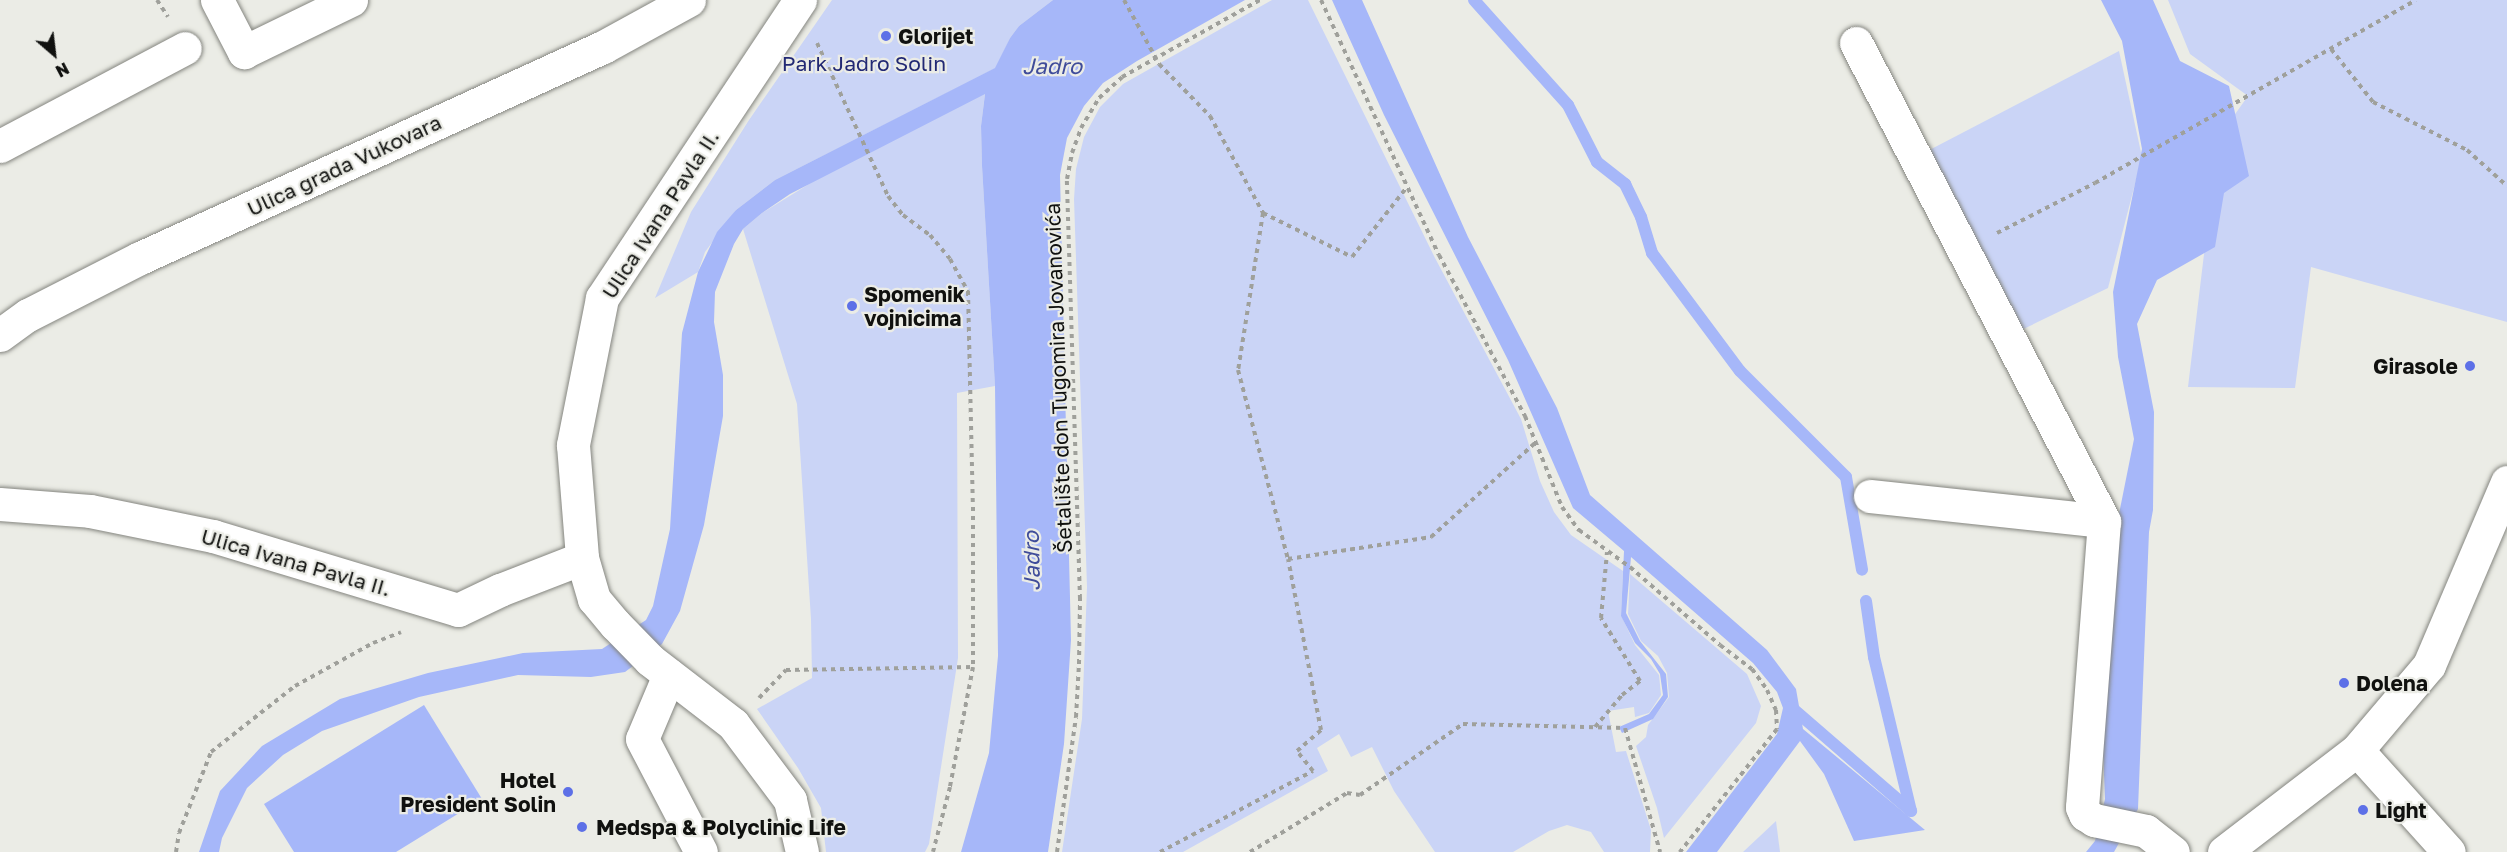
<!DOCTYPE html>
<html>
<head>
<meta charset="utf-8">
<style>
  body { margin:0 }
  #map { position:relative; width:2507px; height:852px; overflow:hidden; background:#ebece6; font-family:"Golos Text",sans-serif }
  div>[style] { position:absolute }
  .green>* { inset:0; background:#cad4f6 }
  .water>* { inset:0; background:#a6b7f9 }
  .stream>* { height:12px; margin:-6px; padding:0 6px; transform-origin:6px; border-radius:6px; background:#a6b7f9 }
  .path>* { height:4px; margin-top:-2px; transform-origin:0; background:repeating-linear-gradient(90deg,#9fa09b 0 4.5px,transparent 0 9px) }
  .roads { filter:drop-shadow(0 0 2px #84857f) drop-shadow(0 0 2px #84857f) }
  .minor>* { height:33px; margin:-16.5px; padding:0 16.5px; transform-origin:16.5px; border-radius:16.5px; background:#fff }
  .dots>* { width:16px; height:16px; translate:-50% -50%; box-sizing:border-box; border:3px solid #ebece6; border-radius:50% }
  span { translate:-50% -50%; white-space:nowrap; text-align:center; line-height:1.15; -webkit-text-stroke:4.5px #ebece6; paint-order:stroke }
  .poi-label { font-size:21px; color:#10110f; font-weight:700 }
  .left { translate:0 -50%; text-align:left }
  .right { translate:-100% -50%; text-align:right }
  .park-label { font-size:21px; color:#222974 }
  .street-label { font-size:21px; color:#10110f }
  .water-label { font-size:22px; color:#3f4c9a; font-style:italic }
  .north { position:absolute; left:24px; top:24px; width:60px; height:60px; -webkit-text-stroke:4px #ebece6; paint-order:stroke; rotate:152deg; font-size:16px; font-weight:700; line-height:24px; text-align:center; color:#10110f }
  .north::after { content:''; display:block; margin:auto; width:21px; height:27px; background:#10110f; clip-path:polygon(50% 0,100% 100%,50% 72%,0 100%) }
</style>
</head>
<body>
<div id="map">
  <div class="green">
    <i style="clip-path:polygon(832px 0,1053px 0,1019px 26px,1010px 38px,996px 68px,775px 180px,736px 210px,705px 252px,698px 272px,655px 298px,691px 212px,749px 120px)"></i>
    <i style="clip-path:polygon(1272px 0,1308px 0,1435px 258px,1521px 419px,1540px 481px,1554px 512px,1571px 535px,1623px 571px,1621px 615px,1635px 645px,1659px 675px,1661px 695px,1649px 713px,1635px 717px,1634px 707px,1608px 711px,1616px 752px,1626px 751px,1651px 830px,1650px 852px,1604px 852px,1591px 832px,1567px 825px,1549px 831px,1513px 852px,1435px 852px,1394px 791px,1372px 747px,1351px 757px,1339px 734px,1317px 748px,1328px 771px,1183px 852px,1062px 852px,1082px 719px,1087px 587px,1074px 199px,1076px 169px,1084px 137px,1100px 107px,1123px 84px)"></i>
    <i style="clip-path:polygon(2168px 0,2507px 0,2507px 322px,2311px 267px,2295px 388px,2188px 387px,2218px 138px,2248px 96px,2190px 54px)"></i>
    <i style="clip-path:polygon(2119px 51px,2142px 157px,2108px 288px,2009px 336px,1916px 157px)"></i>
    <i style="clip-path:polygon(985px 93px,981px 126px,982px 166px,995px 386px,957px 393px,958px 658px,929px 844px,925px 852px,826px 852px,821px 808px,798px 768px,757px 709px,812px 678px,811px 619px,797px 404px,743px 229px,762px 213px,827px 173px)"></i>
    <i style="clip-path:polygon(1630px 574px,1747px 674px,1761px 706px,1756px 723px,1664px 838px,1657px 808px,1636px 746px,1646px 737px,1648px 725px,1669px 697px,1667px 673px,1658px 656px,1641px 641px,1628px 614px)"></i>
    <i style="clip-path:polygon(1776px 821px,1780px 852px,1743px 852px)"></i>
  </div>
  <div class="water">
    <i style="clip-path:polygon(1053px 0,1245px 0,1137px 61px,1103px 83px,1084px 106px,1067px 138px,1060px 175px,1071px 640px,1064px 744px,1048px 852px,961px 852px,989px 753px,998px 656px,995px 386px,982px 166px,981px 126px,985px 94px,790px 194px,762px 213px,743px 229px,734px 244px,715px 292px,714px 322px,723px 375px,723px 416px,704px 525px,680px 611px,662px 644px,625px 672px,591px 677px,518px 675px,419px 697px,322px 731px,283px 755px,247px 788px,222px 838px,219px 852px,199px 852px,220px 791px,262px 746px,340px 699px,428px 673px,523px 653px,602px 649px,646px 620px,653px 606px,670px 529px,682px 333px,698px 272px,717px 232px,736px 210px,775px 180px,995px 68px,1010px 38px,1019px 26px)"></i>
    <i style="clip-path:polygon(1332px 0,1362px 0,1468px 237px,1557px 408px,1590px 495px,1767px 650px,1796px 689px,1803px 729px,1925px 830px,1854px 841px,1824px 774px,1800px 741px,1717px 852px,1686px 852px,1777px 734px,1783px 708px,1777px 692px,1753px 663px,1631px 557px,1626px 613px,1640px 641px,1666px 674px,1668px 697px,1653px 719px,1622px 733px,1619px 727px,1649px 714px,1663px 695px,1660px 674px,1651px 659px,1635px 643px,1621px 616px,1624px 551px,1573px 508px,1508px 360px,1384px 115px)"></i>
    <i style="clip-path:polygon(2101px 0,2153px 0,2180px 61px,2229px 86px,2249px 176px,2224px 193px,2215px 247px,2157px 280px,2137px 324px,2154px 412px,2153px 510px,2149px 532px,2138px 809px,2114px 852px,2086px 852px,2095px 841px,2105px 799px,2102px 724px,2118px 519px,2134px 439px,2118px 357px,2113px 292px,2142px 149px,2122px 41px)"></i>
    <i style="clip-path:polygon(424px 705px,482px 799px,396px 852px,294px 852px,264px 804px)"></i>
  </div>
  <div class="stream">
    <i style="left:1474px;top:0;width:141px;rotate:48.2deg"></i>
    <i style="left:1568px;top:105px;width:64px;rotate:63deg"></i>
    <i style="left:1597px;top:162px;width:36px;rotate:38deg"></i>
    <i style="left:1625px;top:184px;width:37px;rotate:64deg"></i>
    <i style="left:1641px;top:217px;width:38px;rotate:73deg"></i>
    <i style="left:1652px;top:253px;width:147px;rotate:53.3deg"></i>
    <i style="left:1740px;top:371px;width:150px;rotate:45deg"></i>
    <i style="left:1846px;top:477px;width:94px;rotate:80.2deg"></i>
    <i style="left:1866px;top:601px;width:57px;rotate:81.9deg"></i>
    <i style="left:1874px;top:657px;width:158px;rotate:76.5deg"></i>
    <i style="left:1791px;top:707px;width:159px;rotate:40.9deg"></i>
  </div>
  <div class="path">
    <i style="left:157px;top:0;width:20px;rotate:57deg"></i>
    <i style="left:1124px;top:0;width:73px;rotate:61.3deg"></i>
    <i style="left:1159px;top:64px;width:73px;rotate:45.6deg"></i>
    <i style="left:1210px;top:116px;width:111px;rotate:61.3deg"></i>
    <i style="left:1263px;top:213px;width:99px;rotate:26.3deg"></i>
    <i style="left:1352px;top:257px;width:89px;rotate:-51.8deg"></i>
    <i style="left:1321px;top:0;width:281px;rotate:65.2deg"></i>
    <i style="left:1439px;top:255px;width:183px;rotate:61.9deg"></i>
    <i style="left:1525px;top:416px;width:98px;rotate:67.9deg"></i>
    <i style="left:1562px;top:507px;width:29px;rotate:54deg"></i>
    <i style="left:1579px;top:530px;width:63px;rotate:36deg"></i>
    <i style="left:1630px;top:567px;width:119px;rotate:40.9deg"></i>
    <i style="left:1720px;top:645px;width:40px;rotate:37deg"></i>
    <i style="left:1752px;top:669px;width:26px;rotate:54deg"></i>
    <i style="left:1767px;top:690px;width:22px;rotate:66deg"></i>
    <i style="left:1776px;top:710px;width:19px;rotate:87deg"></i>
    <i style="left:1777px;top:729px;width:157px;rotate:128.3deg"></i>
    <i style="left:817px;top:43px;width:169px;rotate:65.1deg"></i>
    <i style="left:888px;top:196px;width:24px;rotate:52deg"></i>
    <i style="left:903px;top:215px;width:34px;rotate:37deg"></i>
    <i style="left:930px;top:235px;width:31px;rotate:50deg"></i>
    <i style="left:950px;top:259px;width:37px;rotate:61deg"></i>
    <i style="left:968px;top:291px;width:216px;rotate:88.7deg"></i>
    <i style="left:973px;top:507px;width:160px;rotate:90deg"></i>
    <i style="left:973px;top:667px;width:122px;rotate:100.9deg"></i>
    <i style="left:950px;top:787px;width:67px;rotate:104.7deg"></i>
    <i style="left:2331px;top:49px;width:68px;rotate:51.6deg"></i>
    <i style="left:2373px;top:102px;width:106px;rotate:27.1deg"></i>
    <i style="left:2467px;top:150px;width:54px;rotate:42deg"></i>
    <i style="left:1263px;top:213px;width:159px;rotate:99deg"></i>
    <i style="left:1238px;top:370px;width:196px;rotate:75.2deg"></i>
    <i style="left:1288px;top:559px;width:145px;rotate:-8.7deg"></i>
    <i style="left:1431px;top:537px;width:142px;rotate:-42.1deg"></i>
    <i style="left:1997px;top:233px;width:110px;rotate:-27deg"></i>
    <i style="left:2095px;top:183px;width:369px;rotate:-29.7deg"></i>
    <i style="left:759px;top:698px;width:39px;rotate:-46deg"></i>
    <i style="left:786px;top:670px;width:187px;rotate:-0.9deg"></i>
    <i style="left:1595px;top:727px;width:42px;rotate:-49.8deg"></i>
    <i style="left:1622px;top:695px;width:23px;rotate:-38deg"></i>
    <i style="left:1640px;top:681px;width:74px;rotate:-121.8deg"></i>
    <i style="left:1601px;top:618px;width:66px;rotate:-84.8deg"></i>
    <i style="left:176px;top:852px;width:19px;rotate:-81deg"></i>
    <i style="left:179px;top:833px;width:87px;rotate:-68.4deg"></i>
    <i style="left:211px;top:752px;width:107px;rotate:-38.2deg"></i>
    <i style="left:295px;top:686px;width:89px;rotate:-28.9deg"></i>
    <i style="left:373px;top:643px;width:30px;rotate:-21deg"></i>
    <i style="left:1057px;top:852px;width:136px;rotate:-82deg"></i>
    <i style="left:1076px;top:717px;width:53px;rotate:-86.8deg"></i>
    <i style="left:1079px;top:664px;width:65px;rotate:-89.1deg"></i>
    <i style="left:1080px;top:599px;width:420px;rotate:-91.8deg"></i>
    <i style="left:1067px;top:179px;width:26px;rotate:-79deg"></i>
    <i style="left:1072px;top:153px;width:27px;rotate:-70deg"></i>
    <i style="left:1081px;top:128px;width:35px;rotate:-59deg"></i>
    <i style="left:1099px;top:98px;width:31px;rotate:-42deg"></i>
    <i style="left:1122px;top:77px;width:158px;rotate:-29.2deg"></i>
    <i style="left:1160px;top:852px;width:173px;rotate:-27.9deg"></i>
    <i style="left:1313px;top:771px;width:26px;rotate:-129deg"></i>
    <i style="left:1297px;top:751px;width:32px;rotate:-41deg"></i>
    <i style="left:1321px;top:730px;width:174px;rotate:-100.9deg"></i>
    <i style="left:1250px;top:852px;width:114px;rotate:-31.3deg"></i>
    <i style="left:1347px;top:793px;width:13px;rotate:9deg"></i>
    <i style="left:1360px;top:795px;width:125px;rotate:-34.6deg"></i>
    <i style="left:1463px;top:724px;width:162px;rotate:1.4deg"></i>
    <i style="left:1625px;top:728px;width:129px;rotate:74.2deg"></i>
  </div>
  <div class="roads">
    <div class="minor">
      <i style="left:217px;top:0;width:59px;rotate:62.6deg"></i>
      <i style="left:244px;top:52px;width:119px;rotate:-25.9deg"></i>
      <i style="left:800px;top:0;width:358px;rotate:123.6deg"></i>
      <i style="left:602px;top:298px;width:150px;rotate:101.2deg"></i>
      <i style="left:573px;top:445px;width:113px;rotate:85.4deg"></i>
      <i style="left:582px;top:558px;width:43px;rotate:73.7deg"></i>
      <i style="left:594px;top:599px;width:33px;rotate:50deg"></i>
      <i style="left:615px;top:624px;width:50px;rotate:45.8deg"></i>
      <i style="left:650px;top:660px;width:105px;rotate:37.6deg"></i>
      <i style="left:733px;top:724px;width:95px;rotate:53.1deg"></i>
      <i style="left:790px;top:800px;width:53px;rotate:77deg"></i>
      <i style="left:1856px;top:43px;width:539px;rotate:62.58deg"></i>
      <i style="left:2104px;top:521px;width:287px;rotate:94.4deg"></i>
      <i style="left:2082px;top:807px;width:8px;rotate:67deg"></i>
      <i style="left:2085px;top:814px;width:11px;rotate:34deg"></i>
      <i style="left:2094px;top:820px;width:53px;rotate:11.9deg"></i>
      <i style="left:2146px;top:831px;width:34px;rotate:38deg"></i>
      <i style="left:0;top:146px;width:209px;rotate:-27.9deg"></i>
      <i style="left:0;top:335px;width:34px;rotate:-36deg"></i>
      <i style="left:28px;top:315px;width:126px;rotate:-27deg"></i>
      <i style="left:140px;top:258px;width:509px;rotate:-24.5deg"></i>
      <i style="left:603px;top:47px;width:98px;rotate:-28.7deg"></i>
      <i style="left:1870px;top:496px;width:235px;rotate:6.1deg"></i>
      <i style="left:0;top:504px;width:90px;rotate:4.4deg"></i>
      <i style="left:90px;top:511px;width:126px;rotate:11.5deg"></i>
      <i style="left:213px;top:536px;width:256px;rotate:16.8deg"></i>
      <i style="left:458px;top:610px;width:47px;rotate:-25.5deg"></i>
      <i style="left:500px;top:590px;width:88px;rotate:-21.3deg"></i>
      <i style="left:669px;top:675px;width:69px;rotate:112.9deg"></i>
      <i style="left:642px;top:739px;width:127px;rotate:62.4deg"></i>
      <i style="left:2357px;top:750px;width:137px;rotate:48deg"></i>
      <i style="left:2224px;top:852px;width:168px;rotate:-37.5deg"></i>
      <i style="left:2357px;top:750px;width:111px;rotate:-49.7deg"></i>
      <i style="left:2429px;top:665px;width:199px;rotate:-66.9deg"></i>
    </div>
  </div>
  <div class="dots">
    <i style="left:886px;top:36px;background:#5d70e7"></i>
    <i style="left:852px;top:306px;background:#5d70e7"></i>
    <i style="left:2470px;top:366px;background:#5d70e7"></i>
    <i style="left:2344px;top:683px;background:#5d70e7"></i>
    <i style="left:568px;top:792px;background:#5d70e7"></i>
    <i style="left:2363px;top:810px;background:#5d70e7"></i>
    <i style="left:582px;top:827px;background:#5d70e7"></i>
  </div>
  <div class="poi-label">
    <span class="left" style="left:898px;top:36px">Glorijet</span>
    <span class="left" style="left:864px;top:306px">Spomenik<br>vojnicima</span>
    <span class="right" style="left:2458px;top:366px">Girasole</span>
    <span class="left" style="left:2356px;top:683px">Dolena</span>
    <span class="right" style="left:556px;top:792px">Hotel<br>President Solin</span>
    <span class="left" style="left:2375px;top:810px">Light</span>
    <span class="left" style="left:596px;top:827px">Medspa &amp; Polyclinic Life</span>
  </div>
  <div class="park-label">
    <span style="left:864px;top:63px">Park Jadro Solin</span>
  </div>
  <div class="street-label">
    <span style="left:344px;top:165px;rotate:-25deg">Ulica grada Vukovara</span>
    <span style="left:660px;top:214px;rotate:-57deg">Ulica Ivana Pavla II.</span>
    <span style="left:1058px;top:378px;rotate:-92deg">Šetalište don Tugomira Jovanovića</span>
    <span style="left:296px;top:562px;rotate:16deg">Ulica Ivana Pavla II.</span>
  </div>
  <div class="water-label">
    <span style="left:1052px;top:66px">Jadro</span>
    <span style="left:1031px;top:561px;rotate:-91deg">Jadro</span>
  </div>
  <div class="north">N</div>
</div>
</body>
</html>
